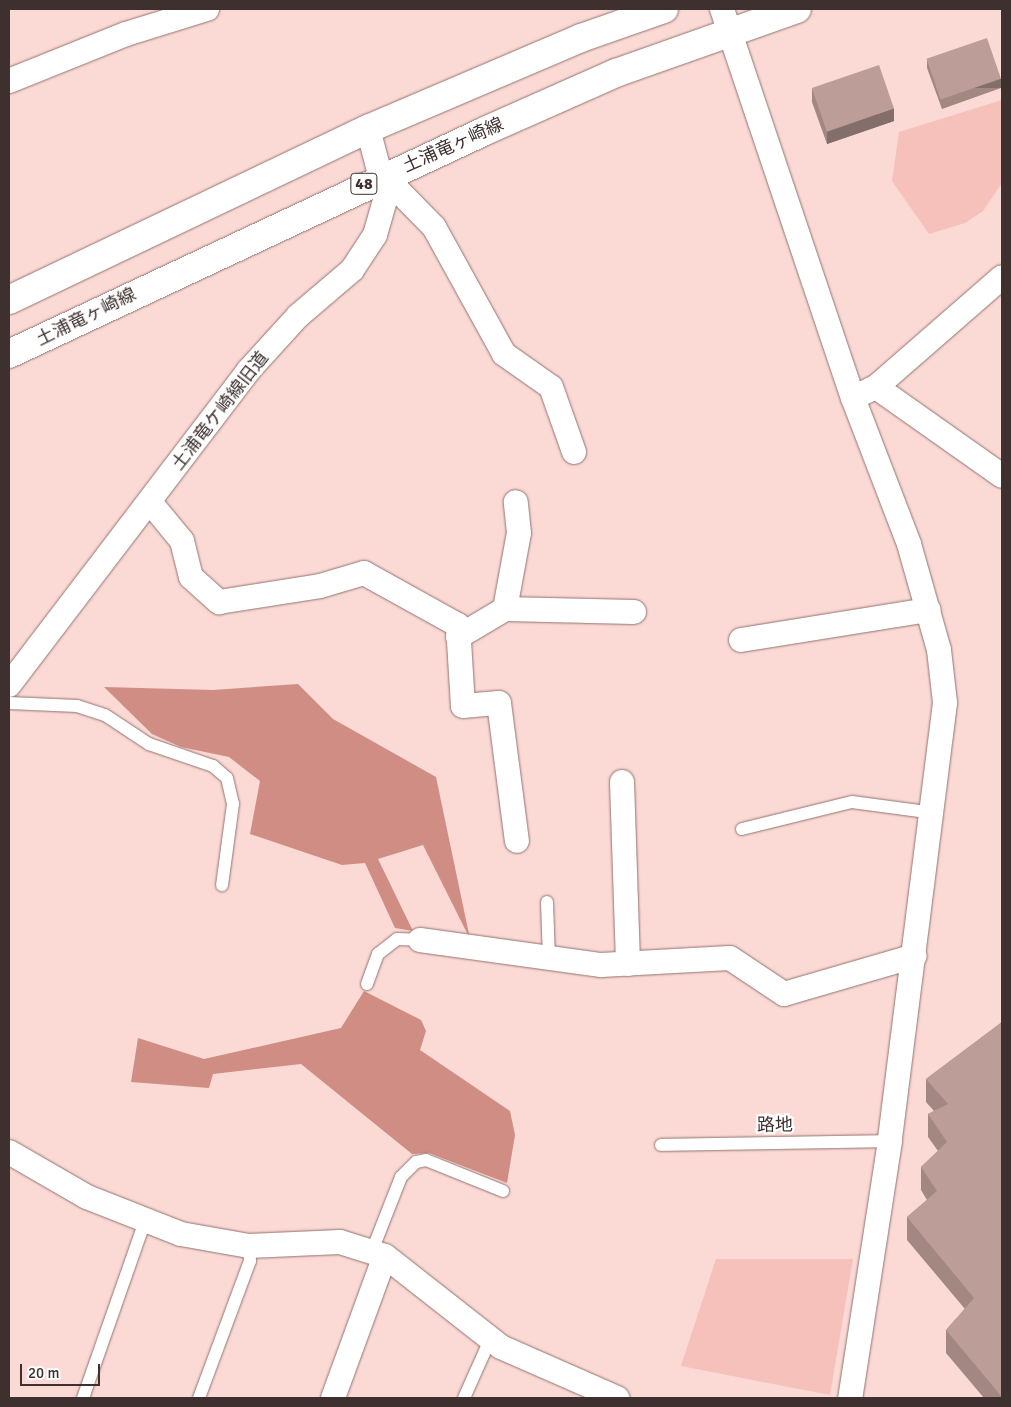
<!DOCTYPE html>
<html>
<head>
<meta charset="utf-8">
<style>
  body { margin:0 }
  #map { position:relative; width:1011px; height:1407px; overflow:hidden; background:#fbd9d4; font-family:Signika,"Noto Sans JP",sans-serif }
  div>[style] { position:absolute }
  .green>* { inset:0; background:#f5c1ba }
  .forest>* { inset:0; background:#cf8d83 }
  .roads { filter:drop-shadow(0 0 1px #92746f) drop-shadow(0 0 1px #92746f) }
  .lane>* { height:12px; margin:-6px; padding:0 6px; transform-origin:6px; border-radius:6px; background:#fff }
  .street>* { height:24px; margin:-12px; padding:0 12px; transform-origin:12px; border-radius:12px; background:#fff }
  .primary>* { height:28px; margin:-14px; padding:0 14px; transform-origin:14px; border-radius:14px; background:#fff }
  .wall>* { inset:0; background:#a38783 }
  .shaded-wall>* { inset:0; background:#846e6a; transform-origin:0 0 }
  .building>* { inset:0; background:#bd9d98; transform-origin:0 0 }
  span { translate:-50% -50%; white-space:nowrap; text-align:center; line-height:1.15; -webkit-text-stroke:4.5px #fff; paint-order:stroke }
  .shield-label span { padding:1px 4px; background:#fff; border:1px solid; border-radius:4px; -webkit-text-stroke-width:0 }
  .shield-label { font-size:16px; color:#3d302e; font-weight:700 }
  .street-label { font-size:18px; color:#3d302e }
  .frame { position:absolute; inset:0; border:10px solid #3d302e; pointer-events:none }
  .scale { position:absolute; left:20px; top:1364px; width:80px; height:22px; box-sizing:border-box; border:2px solid #3d302e; border-top:0; padding-left:6px; font-size:15px; line-height:18px; white-space:nowrap; color:#3d302e; -webkit-text-stroke:4px #fff; paint-order:stroke }
</style>
</head>
<body>
<div id="map">
  <div class="green">
    <i style="clip-path:polygon(1002px 100px,1002px 183px,983px 211px,965px 223px,929px 234px,892px 181px,899px 132px)"></i>
    <i style="clip-path:polygon(716px 1259px,853px 1259px,830px 1395px,681px 1366px)"></i>
  </div>
  <div class="forest">
    <i style="clip-path:polygon(298px 684px,333px 719px,436px 777px,470px 939px,423px 845px,378px 859px,413px 931px,395px 928px,365px 863px,342px 865px,250px 834px,260px 781px,229px 757px,181px 747px,152px 734px,104px 687px,213px 690px)"></i>
    <i style="clip-path:polygon(364px 991px,421px 1020px,426px 1031px,420px 1050px,510px 1111px,515px 1135px,507px 1183px,429px 1153px,412px 1154px,301px 1064px,213px 1074px,209px 1088px,131px 1082px,138px 1038px,204px 1059px,341px 1028px)"></i>
  </div>
  <div class="roads">
    <div class="lane">
      <i style="left:9px;top:703px;width:68px;rotate:2.5deg"></i>
      <i style="left:77px;top:706px;width:29px;rotate:18deg"></i>
      <i style="left:105px;top:715px;width:53px;rotate:33.4deg"></i>
      <i style="left:149px;top:744px;width:68px;rotate:19deg"></i>
      <i style="left:213px;top:766px;width:18px;rotate:41deg"></i>
      <i style="left:227px;top:778px;width:27px;rotate:77deg"></i>
      <i style="left:233px;top:804px;width:82px;rotate:97.7deg"></i>
      <i style="left:742px;top:829px;width:113px;rotate:-13.8deg"></i>
      <i style="left:852px;top:802px;width:83px;rotate:7.6deg"></i>
      <i style="left:547px;top:902px;width:57px;rotate:88deg"></i>
      <i style="left:367px;top:984px;width:32px;rotate:-70deg"></i>
      <i style="left:378px;top:954px;width:24px;rotate:-38deg"></i>
      <i style="left:397px;top:939px;width:23px;rotate:2deg"></i>
      <i style="left:661px;top:1145px;width:229px;rotate:-1deg"></i>
      <i style="left:372px;top:1251px;width:79px;rotate:-68.6deg"></i>
      <i style="left:401px;top:1177px;width:21px;rotate:-45deg"></i>
      <i style="left:416px;top:1162px;width:10px;rotate:-11deg"></i>
      <i style="left:426px;top:1160px;width:83px;rotate:21.9deg"></i>
      <i style="left:83px;top:1398px;width:188px;rotate:-70.7deg"></i>
      <i style="left:199px;top:1398px;width:146px;rotate:-69.6deg"></i>
      <i style="left:250px;top:1261px;width:15px;rotate:-94deg"></i>
      <i style="left:464px;top:1398px;width:64px;rotate:-65.9deg"></i>
    </div>
    <div class="street">
      <i style="left:722px;top:9px;width:410px;rotate:71.4deg"></i>
      <i style="left:853px;top:398px;width:156px;rotate:69deg"></i>
      <i style="left:909px;top:544px;width:110px;rotate:74.2deg"></i>
      <i style="left:939px;top:650px;width:53px;rotate:83.5deg"></i>
      <i style="left:945px;top:703px;width:441px;rotate:97.2deg"></i>
      <i style="left:890px;top:1141px;width:260px;rotate:98.8deg"></i>
      <i style="left:9px;top:81px;width:126px;rotate:-21.9deg"></i>
      <i style="left:126px;top:34px;width:85px;rotate:-17.2deg"></i>
      <i style="left:383px;top:175px;width:73px;rotate:45.6deg"></i>
      <i style="left:434px;top:227px;width:145px;rotate:61.1deg"></i>
      <i style="left:504px;top:354px;width:57px;rotate:35.1deg"></i>
      <i style="left:551px;top:387px;width:69px;rotate:70.5deg"></i>
      <i style="left:876px;top:387px;width:154px;rotate:35.2deg"></i>
      <i style="left:853px;top:398px;width:25px;rotate:-26deg"></i>
      <i style="left:876px;top:387px;width:167px;rotate:-41.1deg"></i>
      <i style="left:150px;top:502px;width:50px;rotate:50.6deg"></i>
      <i style="left:182px;top:541px;width:37px;rotate:76deg"></i>
      <i style="left:191px;top:577px;width:38px;rotate:42deg"></i>
      <i style="left:219px;top:602px;width:102px;rotate:-9deg"></i>
      <i style="left:320px;top:586px;width:46px;rotate:-16.5deg"></i>
      <i style="left:364px;top:573px;width:107px;rotate:29deg"></i>
      <i style="left:458px;top:625px;width:81px;rotate:86.5deg"></i>
      <i style="left:463px;top:706px;width:36px;rotate:-5deg"></i>
      <i style="left:499px;top:703px;width:139px;rotate:82.6deg"></i>
      <i style="left:505px;top:609px;width:77px;rotate:-79.6deg"></i>
      <i style="left:519px;top:533px;width:31px;rotate:-96deg"></i>
      <i style="left:458px;top:637px;width:55px;rotate:-30.8deg"></i>
      <i style="left:505px;top:609px;width:129px;rotate:1.3deg"></i>
      <i style="left:741px;top:640px;width:190px;rotate:-9.1deg"></i>
      <i style="left:9px;top:685px;width:395px;rotate:-52.7deg"></i>
      <i style="left:248px;top:371px;width:74px;rotate:-47.7deg"></i>
      <i style="left:298px;top:316px;width:71px;rotate:-40.4deg"></i>
      <i style="left:352px;top:270px;width:42px;rotate:-56.7deg"></i>
      <i style="left:375px;top:235px;width:40px;rotate:-74deg"></i>
      <i style="left:386px;top:197px;width:70px;rotate:-104.8deg"></i>
      <i style="left:622px;top:782px;width:182px;rotate:88.1deg"></i>
      <i style="left:420px;top:940px;width:183px;rotate:7.9deg"></i>
      <i style="left:601px;top:965px;width:129px;rotate:-3.1deg"></i>
      <i style="left:730px;top:958px;width:65px;rotate:33.7deg"></i>
      <i style="left:784px;top:994px;width:136px;rotate:-16.2deg"></i>
      <i style="left:9px;top:1152px;width:90px;rotate:30deg"></i>
      <i style="left:87px;top:1197px;width:101px;rotate:21.5deg"></i>
      <i style="left:181px;top:1234px;width:69px;rotate:10deg"></i>
      <i style="left:249px;top:1246px;width:91px;rotate:-2.5deg"></i>
      <i style="left:340px;top:1242px;width:47px;rotate:17.3deg"></i>
      <i style="left:385px;top:1256px;width:147px;rotate:38.1deg"></i>
      <i style="left:501px;top:1347px;width:127px;rotate:23.7deg"></i>
      <i style="left:333px;top:1398px;width:151px;rotate:-69.9deg"></i>
    </div>
    <div class="primary">
      <i style="left:9px;top:300px;width:398px;rotate:-25.5deg"></i>
      <i style="left:368px;top:129px;width:232px;rotate:-23.1deg"></i>
      <i style="left:581px;top:38px;width:88px;rotate:-19.3deg"></i>
      <i style="left:9px;top:354px;width:526px;rotate:-25.1deg"></i>
      <i style="left:485px;top:131px;width:143px;rotate:-23.9deg"></i>
      <i style="left:616px;top:73px;width:192px;rotate:-19.5deg"></i>
    </div>
  </div>
  <div class="wall">
    <i style="clip-path:polygon(927px 59px,1001px 88px,942px 109px,927px 68px)"></i>
    <i style="clip-path:polygon(812px 89px,894px 121px,827px 144px,812px 102px)"></i>
    <i style="clip-path:polygon(1002px 1022px,1002px 1398px,984px 1398px,946px 1353px,946px 1330px,965px 1309px,907px 1240px,907px 1217px,927px 1200px,921px 1190px,921px 1167px,938px 1151px,928px 1137px,928px 1114px,934px 1111px,926px 1102px,926px 1079px)"></i>
  </div>
  <div class="shaded-wall">
    <i style="left:1001px;top:79px;width:9px;height:63px;rotate:90deg"></i>
    <i style="clip-path:polygon(894px 108px,894px 121px,827px 144px,827px 132px)"></i>
  </div>
  <div class="building">
    <i style="left:987px;top:38px;width:43px;height:64px;rotate:71deg"></i>
    <i style="left:879px;top:65px;width:46px;height:71px;rotate:71deg"></i>
    <i style="clip-path:polygon(1002px 1022px,1002px 1397px,946px 1330px,974px 1298px,907px 1217px,937px 1191px,921px 1167px,947px 1142px,928px 1114px,948px 1104px,926px 1079px)"></i>
  </div>
  <div class="shield-label">
    <span style="left:364px;top:184px">48</span>
  </div>
  <div class="street-label">
    <span style="left:453px;top:145px;rotate:-24deg">土浦竜ヶ崎線</span>
    <span style="left:86px;top:317px;rotate:-26deg">土浦竜ヶ崎線</span>
    <span style="left:220px;top:411px;rotate:-52deg">土浦竜ケ崎線旧道</span>
    <span style="left:775px;top:1125px;rotate:-1deg">路地</span>
  </div>
  <div class="frame"></div>
  <div class="scale">20 m</div>
</div>
</body>
</html>
